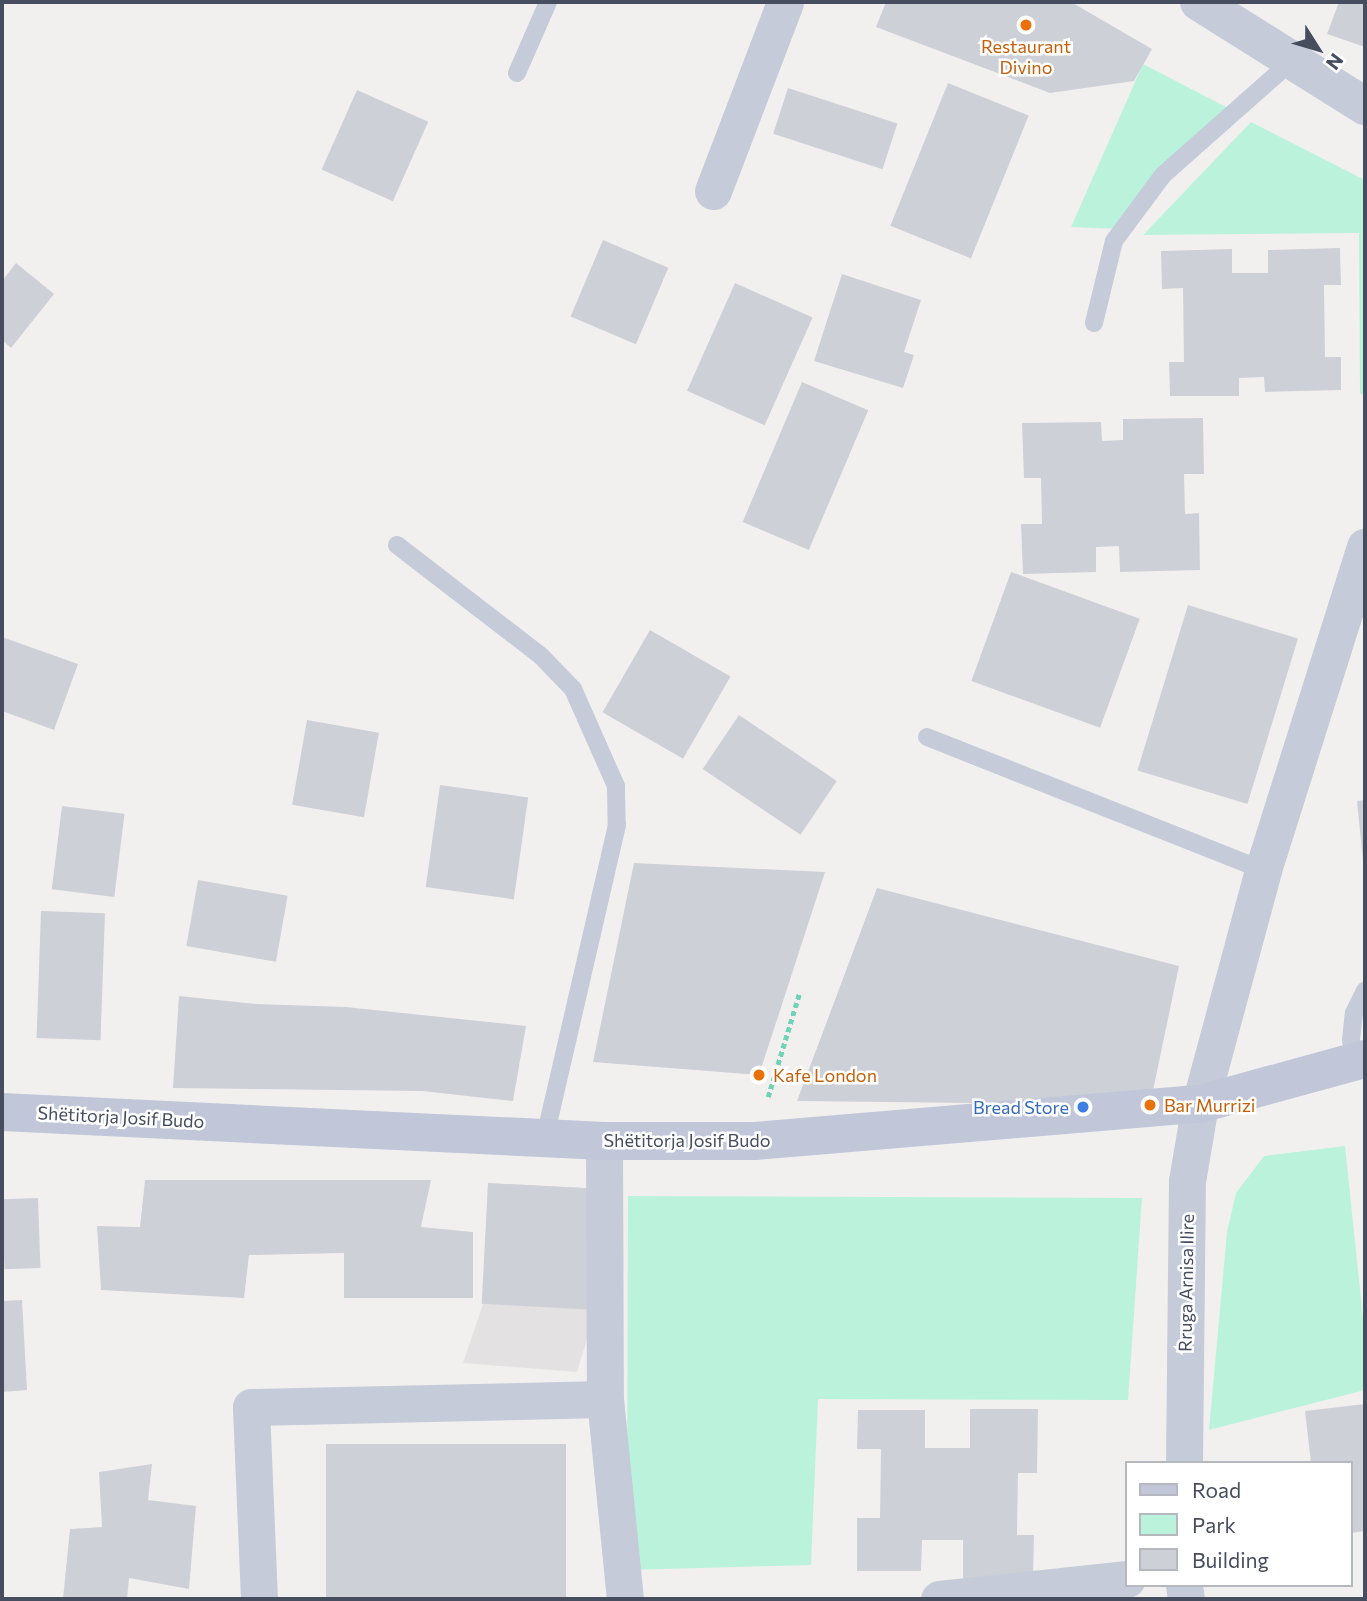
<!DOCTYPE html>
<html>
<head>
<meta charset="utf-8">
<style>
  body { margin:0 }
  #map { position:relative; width:1367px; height:1601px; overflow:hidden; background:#f2f0ef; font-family:Commissioner,sans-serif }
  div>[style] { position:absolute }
  .education>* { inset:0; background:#e3e1e1 }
  .green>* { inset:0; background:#bbf2dc }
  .building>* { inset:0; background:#ced0d7; transform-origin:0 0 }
  .path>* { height:4.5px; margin-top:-2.25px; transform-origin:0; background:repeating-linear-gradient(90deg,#71d2b7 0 5px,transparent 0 8.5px) }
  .service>* { height:18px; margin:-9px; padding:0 9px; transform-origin:9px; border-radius:9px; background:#c5cbd8 }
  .minor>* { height:37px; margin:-18.5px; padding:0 18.5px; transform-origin:18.5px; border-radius:18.5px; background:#c5cbd8 }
  .tertiary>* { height:38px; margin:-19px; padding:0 19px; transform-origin:19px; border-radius:19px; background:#c5cbd8 }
  .secondary>* { height:38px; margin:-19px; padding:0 19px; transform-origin:19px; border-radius:19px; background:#c1c7d9 }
  .dots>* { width:19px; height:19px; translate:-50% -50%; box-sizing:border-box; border:4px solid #fff; border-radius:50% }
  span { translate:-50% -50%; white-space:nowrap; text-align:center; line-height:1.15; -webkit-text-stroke:5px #fff; paint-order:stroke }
  .food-label { font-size:18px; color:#c56008 }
  .left { translate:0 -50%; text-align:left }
  .shop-label { font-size:18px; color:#366cbe }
  .right { translate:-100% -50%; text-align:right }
  .street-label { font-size:18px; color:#464d5e }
  .frame { position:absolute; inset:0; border:4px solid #464d5e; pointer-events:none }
  .legend { position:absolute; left:1125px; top:1461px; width:228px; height:126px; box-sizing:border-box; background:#fff; border:2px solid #b5b8bf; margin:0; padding:9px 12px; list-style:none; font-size:21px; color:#464d5e }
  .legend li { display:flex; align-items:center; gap:14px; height:35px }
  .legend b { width:35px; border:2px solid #b5b8bf }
  .north { position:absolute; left:1283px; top:14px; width:70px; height:70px; -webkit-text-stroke:5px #fff; paint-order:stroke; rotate:127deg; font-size:19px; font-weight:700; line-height:28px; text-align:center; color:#464d5e }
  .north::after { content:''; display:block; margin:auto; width:24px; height:32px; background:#464d5e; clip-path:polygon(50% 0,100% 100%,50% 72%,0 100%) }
</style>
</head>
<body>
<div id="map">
  <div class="education">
    <i style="clip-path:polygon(488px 1183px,600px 1189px,596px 1310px,577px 1372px,463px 1363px,483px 1304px)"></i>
  </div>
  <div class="green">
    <i style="clip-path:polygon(1143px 64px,1232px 110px,1119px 229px,1071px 227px)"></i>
    <i style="clip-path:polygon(1251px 122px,1365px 180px,1365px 395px,1360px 394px,1359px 233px,1143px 235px)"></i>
    <i style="clip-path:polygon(1345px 1146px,1365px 1337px,1365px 1390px,1209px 1430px,1227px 1232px,1236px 1193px,1264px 1156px)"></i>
    <i style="clip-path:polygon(628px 1196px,1142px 1198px,1128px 1400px,818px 1399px,811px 1565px,627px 1570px)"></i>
  </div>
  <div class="building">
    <i style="clip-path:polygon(886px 2px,1071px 2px,1152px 49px,1134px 81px,1050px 93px,876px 27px)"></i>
    <i style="clip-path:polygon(1339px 2px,1365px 2px,1365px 47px,1327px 34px)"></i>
    <i style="left:948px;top:83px;width:87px;height:154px;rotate:22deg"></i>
    <i style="left:788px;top:88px;width:115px;height:48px;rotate:18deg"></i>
    <i style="left:357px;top:90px;width:78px;height:87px;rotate:24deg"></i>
    <i style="left:603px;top:240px;width:71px;height:83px;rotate:23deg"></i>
    <i style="clip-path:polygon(1340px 248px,1341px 285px,1324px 285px,1325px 357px,1341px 357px,1341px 390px,1265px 392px,1264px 377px,1239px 378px,1239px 396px,1170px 396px,1169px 362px,1184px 362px,1183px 288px,1162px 289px,1161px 251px,1232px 249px,1232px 273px,1268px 273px,1268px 250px)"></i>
    <i style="clip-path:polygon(16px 263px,54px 294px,11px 348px,2px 340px,2px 281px)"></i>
    <i style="clip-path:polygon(842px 274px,921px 300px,904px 352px,914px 355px,903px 388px,814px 361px)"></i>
    <i style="left:735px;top:283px;width:85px;height:118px;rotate:24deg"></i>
    <i style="left:802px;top:382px;width:72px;height:152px;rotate:23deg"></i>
    <i style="clip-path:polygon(1203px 418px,1204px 474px,1184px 474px,1185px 514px,1199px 513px,1200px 570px,1120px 572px,1119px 546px,1096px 547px,1096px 572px,1023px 574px,1021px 524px,1042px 524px,1041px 478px,1024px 478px,1022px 423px,1101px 422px,1102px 441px,1123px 440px,1123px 419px)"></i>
    <i style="left:1011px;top:572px;width:137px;height:116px;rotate:20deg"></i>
    <i style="left:1188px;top:605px;width:115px;height:173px;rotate:17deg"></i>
    <i style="left:650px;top:630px;width:93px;height:95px;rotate:30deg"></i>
    <i style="clip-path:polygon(2px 637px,78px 664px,54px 730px,2px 711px)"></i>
    <i style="left:739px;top:715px;width:118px;height:65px;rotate:34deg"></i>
    <i style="left:307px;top:720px;width:73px;height:86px;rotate:10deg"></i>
    <i style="left:440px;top:785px;width:89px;height:103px;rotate:8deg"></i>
    <i style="clip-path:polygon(1365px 800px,1365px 860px,1363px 861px,1357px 801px)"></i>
    <i style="left:62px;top:806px;width:63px;height:84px;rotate:7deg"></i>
    <i style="clip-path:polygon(634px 863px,825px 872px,759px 1075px,593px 1062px)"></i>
    <i style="left:198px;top:880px;width:91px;height:67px;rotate:10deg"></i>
    <i style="clip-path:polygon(877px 888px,1179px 966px,1150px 1105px,797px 1101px)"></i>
    <i style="left:41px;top:911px;width:64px;height:127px;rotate:2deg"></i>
    <i style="clip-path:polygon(179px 996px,257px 1004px,346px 1007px,526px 1026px,513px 1101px,422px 1091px,173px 1088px)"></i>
    <i style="clip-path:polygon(145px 1180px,431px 1180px,421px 1227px,473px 1232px,473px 1298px,344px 1298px,344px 1253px,249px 1255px,244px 1298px,101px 1290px,97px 1226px,140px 1227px)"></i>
    <i style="left:488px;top:1183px;width:112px;height:121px;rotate:3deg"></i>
    <i style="left:38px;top:1198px;width:70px;height:36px;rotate:88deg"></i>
    <i style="clip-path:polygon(22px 1300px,27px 1390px,2px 1392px,2px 1301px)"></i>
    <i style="clip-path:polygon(1365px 1404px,1365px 1531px,1351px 1533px,1351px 1463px,1311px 1463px,1305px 1411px)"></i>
    <i style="clip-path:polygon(970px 1409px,1038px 1409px,1037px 1473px,1018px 1473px,1017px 1535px,1034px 1535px,1033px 1578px,963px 1578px,963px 1540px,922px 1540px,921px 1571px,857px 1571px,857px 1518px,880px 1518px,881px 1449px,857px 1449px,858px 1410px,925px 1410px,925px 1448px,970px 1448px)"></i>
    <i style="left:326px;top:1444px;width:240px;height:155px"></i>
    <i style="clip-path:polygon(152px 1464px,148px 1500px,196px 1506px,189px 1589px,129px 1578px,127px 1599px,63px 1599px,70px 1529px,102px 1527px,99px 1472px)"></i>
  </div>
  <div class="path">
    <i style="left:768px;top:1097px;width:108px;rotate:-73.2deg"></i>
  </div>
  <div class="service">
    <i style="left:517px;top:73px;width:77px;rotate:-66.4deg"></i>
    <i style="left:1094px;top:323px;width:84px;rotate:-76.3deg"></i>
    <i style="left:1114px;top:241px;width:82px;rotate:-53.4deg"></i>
    <i style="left:1163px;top:175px;width:174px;rotate:-41.5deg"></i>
    <i style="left:397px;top:545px;width:182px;rotate:37.6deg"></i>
    <i style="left:541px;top:656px;width:46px;rotate:45.9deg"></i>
    <i style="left:573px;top:689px;width:106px;rotate:66.1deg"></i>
    <i style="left:616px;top:786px;width:39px;rotate:89deg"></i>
    <i style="left:617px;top:825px;width:321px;rotate:103deg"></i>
    <i style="left:927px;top:737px;width:361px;rotate:21.6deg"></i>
    <i style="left:1355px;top:1062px;width:22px;rotate:-100deg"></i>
    <i style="left:1351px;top:1040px;width:27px;rotate:-84deg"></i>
    <i style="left:1354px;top:1013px;width:25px;rotate:-64deg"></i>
  </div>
  <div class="minor">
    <i style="left:713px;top:191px;width:202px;rotate:-69.1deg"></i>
    <i style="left:604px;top:1141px;width:258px;rotate:89.8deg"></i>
    <i style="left:605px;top:1399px;width:201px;rotate:84.3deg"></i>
    <i style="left:1184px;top:1463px;width:282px;rotate:-89.4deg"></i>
    <i style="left:1187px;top:1181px;width:78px;rotate:-80.4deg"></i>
    <i style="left:1200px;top:1104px;width:242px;rotate:-74.9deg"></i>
    <i style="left:1263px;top:870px;width:339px;rotate:-72.5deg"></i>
    <i style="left:1184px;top:1585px;width:14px;rotate:82deg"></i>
    <i style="left:259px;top:1599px;width:192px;rotate:-92.4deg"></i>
    <i style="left:251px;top:1407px;width:354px;rotate:-1.3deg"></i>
    <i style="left:939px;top:1599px;width:189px;rotate:-6.1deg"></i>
  </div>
  <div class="tertiary">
    <i style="left:1199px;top:2px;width:196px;rotate:32.1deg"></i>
  </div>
  <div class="secondary">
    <i style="left:2px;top:1112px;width:603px;rotate:2.76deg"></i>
    <i style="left:604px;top:1141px;width:151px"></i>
    <i style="left:755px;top:1141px;width:447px;rotate:-4.8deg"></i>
    <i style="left:1200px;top:1104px;width:171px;rotate:-15.3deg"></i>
  </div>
  <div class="dots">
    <i style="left:1026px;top:25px;background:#e8710a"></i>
    <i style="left:759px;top:1075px;background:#e8710a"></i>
    <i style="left:1150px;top:1105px;background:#e8710a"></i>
    <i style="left:1083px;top:1107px;background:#3f7fe0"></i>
  </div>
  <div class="food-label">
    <span style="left:1026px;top:57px">Restaurant<br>Divino</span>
    <span class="left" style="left:773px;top:1075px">Kafe London</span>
    <span class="left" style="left:1164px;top:1105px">Bar Murrizi</span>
  </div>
  <div class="shop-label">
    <span class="right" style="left:1069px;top:1107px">Bread Store</span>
  </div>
  <div class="street-label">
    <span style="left:121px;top:1117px;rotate:3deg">Shëtitorja Josif Budo</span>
    <span style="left:687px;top:1140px">Shëtitorja Josif Budo</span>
    <span style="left:1186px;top:1283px;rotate:-89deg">Rruga Arnisa Ilire</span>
  </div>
  <div class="frame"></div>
  <ul class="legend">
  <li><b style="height:9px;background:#c1c7d9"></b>Road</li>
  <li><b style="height:19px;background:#bbf2dc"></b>Park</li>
  <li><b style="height:19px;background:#ced0d7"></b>Building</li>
  </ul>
  <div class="north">N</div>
</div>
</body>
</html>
